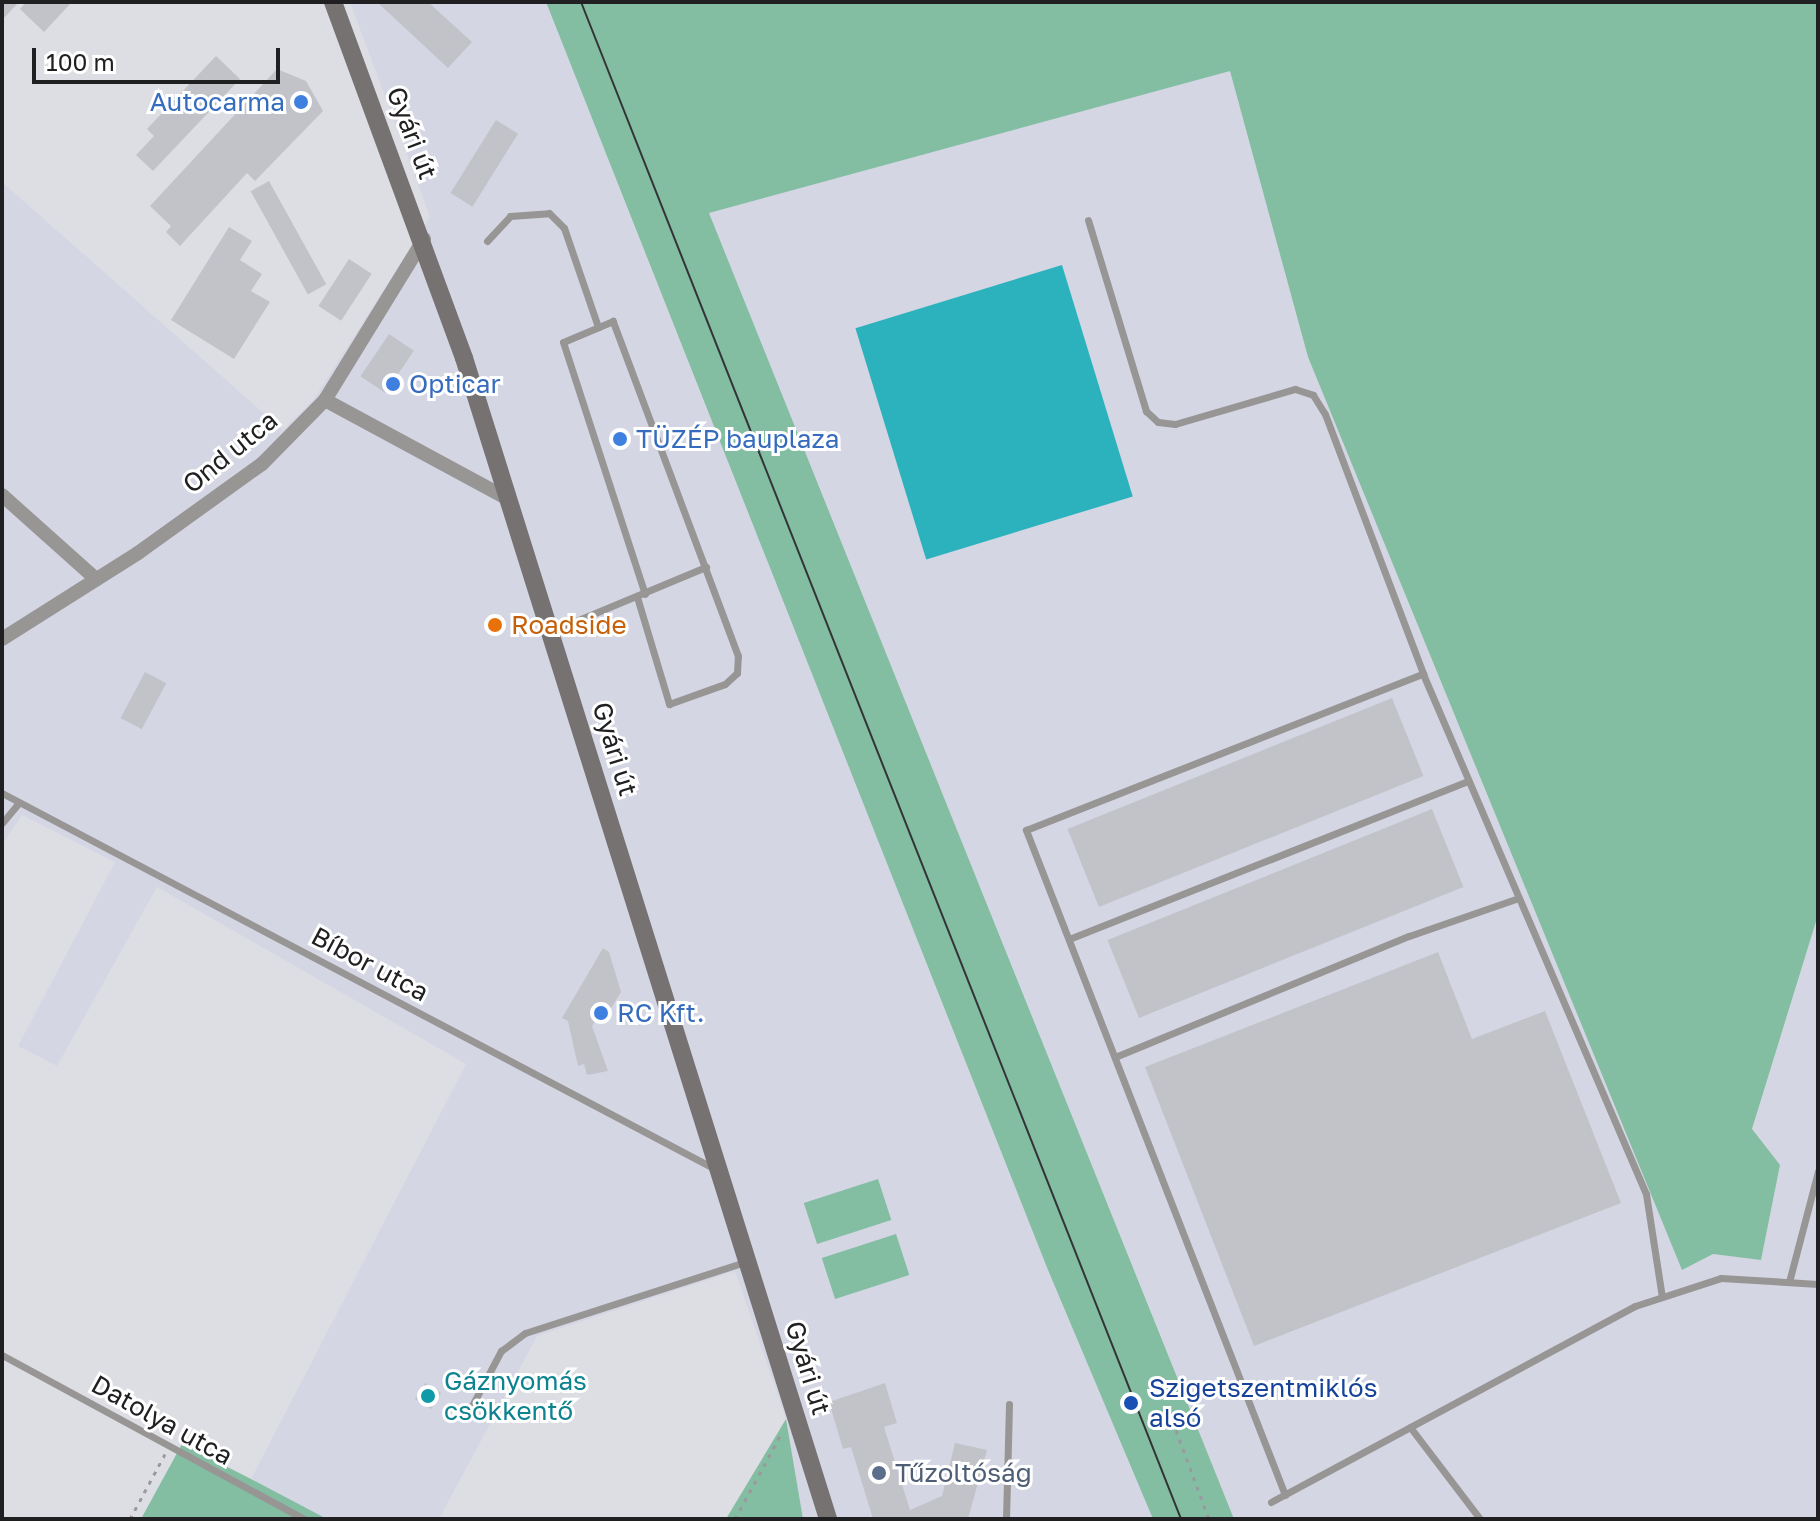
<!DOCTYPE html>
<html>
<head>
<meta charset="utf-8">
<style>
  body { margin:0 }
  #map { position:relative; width:1820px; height:1521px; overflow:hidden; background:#dddee4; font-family:"Golos Text",sans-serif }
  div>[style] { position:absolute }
  .built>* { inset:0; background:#d4d6e4 }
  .green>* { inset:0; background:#83bda2; transform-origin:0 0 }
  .water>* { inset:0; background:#2bb2bc; transform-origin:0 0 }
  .building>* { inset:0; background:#c2c3c9; transform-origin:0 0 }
  .path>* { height:3px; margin-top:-1.5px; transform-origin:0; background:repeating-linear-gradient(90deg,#99999e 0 4px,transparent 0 10px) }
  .lane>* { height:7px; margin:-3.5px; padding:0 3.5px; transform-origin:3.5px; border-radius:3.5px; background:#989595 }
  .street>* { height:14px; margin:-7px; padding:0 7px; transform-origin:7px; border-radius:7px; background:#989595 }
  .secondary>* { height:18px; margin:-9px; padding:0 9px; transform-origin:9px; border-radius:9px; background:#777272 }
  .tram>* { height:2px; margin:-1px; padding:0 1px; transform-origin:1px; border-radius:1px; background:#333437 }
  .dots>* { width:22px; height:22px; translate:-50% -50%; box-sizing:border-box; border:4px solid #fff; border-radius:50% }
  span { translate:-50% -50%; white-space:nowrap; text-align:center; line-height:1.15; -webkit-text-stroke:6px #fff; paint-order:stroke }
  .shop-label { font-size:26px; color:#366cbe }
  .right { translate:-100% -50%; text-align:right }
  .left { translate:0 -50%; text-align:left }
  .street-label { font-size:26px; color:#202023 }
  .food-label { font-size:26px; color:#c56008 }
  .culture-label { font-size:26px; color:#0d838f }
  .transit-label { font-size:26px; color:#164399 }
  .service-label { font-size:26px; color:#4e5e75 }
  .frame { position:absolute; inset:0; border:4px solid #202023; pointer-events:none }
  .scale { position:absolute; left:32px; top:48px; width:248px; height:36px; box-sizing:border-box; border:4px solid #202023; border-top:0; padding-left:10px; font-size:24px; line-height:28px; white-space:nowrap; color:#202023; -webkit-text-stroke:6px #fff; paint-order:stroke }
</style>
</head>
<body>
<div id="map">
  <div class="built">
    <i style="clip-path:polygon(350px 2px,546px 2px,1048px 1270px,1153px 1519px,803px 1519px,786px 1419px,735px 1271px,537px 1336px,439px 1519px,327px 1519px,251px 1479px,466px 1064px,157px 887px,57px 1066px,18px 1046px,115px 862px,22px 815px,2px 845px,2px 182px,283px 430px,314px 399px,430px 217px)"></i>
    <i style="clip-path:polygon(1230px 70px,1308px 357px,1682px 1270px,1713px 1254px,1761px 1260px,1780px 1166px,1752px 1130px,1818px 915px,1818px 1519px,1234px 1519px,709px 213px)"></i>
  </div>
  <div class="green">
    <i style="clip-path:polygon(546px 2px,1818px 2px,1818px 915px,1752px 1129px,1780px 1165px,1761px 1260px,1713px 1254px,1682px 1270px,1308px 357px,1230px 71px,709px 213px,1234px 1519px,1153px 1519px,1048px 1270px)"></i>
    <i style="left:878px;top:1179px;width:43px;height:78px;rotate:72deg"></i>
    <i style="left:896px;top:1234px;width:43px;height:78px;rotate:72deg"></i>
    <i style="clip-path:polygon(786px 1419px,803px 1519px,726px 1519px)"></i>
    <i style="clip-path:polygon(182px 1444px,251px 1479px,327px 1519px,141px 1519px)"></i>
  </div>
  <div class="water">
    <i style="left:1062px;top:265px;width:242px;height:216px;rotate:73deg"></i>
  </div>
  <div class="building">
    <i style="clip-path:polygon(2px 2px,19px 2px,2px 20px)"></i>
    <i style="clip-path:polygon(26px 2px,72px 2px,44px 32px,20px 9px)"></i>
    <i style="clip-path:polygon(377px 2px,428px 2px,472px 42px,448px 68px)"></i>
    <i style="clip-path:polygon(216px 56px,240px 79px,153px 171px,136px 155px,154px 136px,147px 129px)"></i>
    <i style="clip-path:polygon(277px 69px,306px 81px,323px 111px,255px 181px,247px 173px,180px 246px,166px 232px,171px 226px,150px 206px)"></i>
    <i style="left:496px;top:120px;width:26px;height:86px;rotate:32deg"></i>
    <i style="left:269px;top:181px;width:118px;height:21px;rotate:61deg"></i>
    <i style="clip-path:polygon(229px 227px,252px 241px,240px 260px,262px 274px,251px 291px,270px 302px,234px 359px,171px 320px)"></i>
    <i style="left:349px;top:259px;width:27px;height:56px;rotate:33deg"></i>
    <i style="left:389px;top:334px;width:30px;height:51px;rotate:34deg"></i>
    <i style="left:145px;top:672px;width:24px;height:52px;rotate:28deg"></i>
    <i style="left:1392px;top:698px;width:84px;height:350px;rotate:68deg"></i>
    <i style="left:1432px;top:809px;width:84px;height:350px;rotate:68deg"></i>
    <i style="clip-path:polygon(603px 948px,609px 952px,621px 992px,602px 1023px,596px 1019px,592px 1026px,608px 1071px,587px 1075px,584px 1064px,578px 1066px,568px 1021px,562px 1018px)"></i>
    <i style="clip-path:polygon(1438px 952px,1472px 1039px,1545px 1011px,1621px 1203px,1254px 1346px,1145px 1067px)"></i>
    <i style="left:425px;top:1383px;width:19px;height:19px;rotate:32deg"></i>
    <i style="clip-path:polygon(885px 1383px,897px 1423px,884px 1427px,910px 1510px,942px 1496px,955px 1443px,987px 1450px,968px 1519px,873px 1519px,851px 1447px,843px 1449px,829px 1402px)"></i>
  </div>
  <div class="path">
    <i style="left:1176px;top:1430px;width:95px;rotate:69.7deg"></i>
    <i style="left:130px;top:1519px;width:74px;rotate:-61.7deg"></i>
    <i style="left:735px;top:1519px;width:99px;rotate:-61.6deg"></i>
  </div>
  <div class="lane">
    <i style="left:1088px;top:220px;width:200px;rotate:73.1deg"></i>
    <i style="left:1146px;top:411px;width:16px;rotate:43deg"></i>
    <i style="left:1158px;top:422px;width:17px;rotate:7deg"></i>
    <i style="left:1175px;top:424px;width:125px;rotate:-16.3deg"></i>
    <i style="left:1295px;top:389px;width:19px;rotate:18deg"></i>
    <i style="left:1313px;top:395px;width:22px;rotate:58deg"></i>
    <i style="left:1325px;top:414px;width:278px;rotate:69.3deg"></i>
    <i style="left:487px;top:241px;width:34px;rotate:-47deg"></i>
    <i style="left:510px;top:216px;width:39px;rotate:-4deg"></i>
    <i style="left:549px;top:213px;width:21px;rotate:45deg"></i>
    <i style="left:564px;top:228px;width:105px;rotate:71deg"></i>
    <i style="left:637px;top:597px;width:112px;rotate:73.3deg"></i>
    <i style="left:669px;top:704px;width:59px;rotate:-19.7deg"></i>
    <i style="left:725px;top:684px;width:16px;rotate:-43deg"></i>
    <i style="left:737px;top:673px;width:17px;rotate:-87deg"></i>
    <i style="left:738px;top:656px;width:358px;rotate:-110.5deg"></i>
    <i style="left:613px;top:321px;width:54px;rotate:157.2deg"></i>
    <i style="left:563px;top:342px;width:265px;rotate:72deg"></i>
    <i style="left:552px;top:631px;width:167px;rotate:-22.6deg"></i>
    <i style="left:2px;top:793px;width:806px;rotate:27.8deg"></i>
    <i style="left:2px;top:823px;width:26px;rotate:-50deg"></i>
    <i style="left:1069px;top:939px;width:429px;rotate:-21.6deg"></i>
    <i style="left:1115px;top:1057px;width:318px;rotate:-22.4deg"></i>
    <i style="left:1409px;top:936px;width:116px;rotate:-19.1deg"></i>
    <i style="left:1790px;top:1278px;width:111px;rotate:-75.3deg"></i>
    <i style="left:2px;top:1355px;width:344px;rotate:28.5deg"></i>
    <i style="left:466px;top:1417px;width:75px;rotate:-62.1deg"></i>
    <i style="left:501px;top:1351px;width:30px;rotate:-37deg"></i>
    <i style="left:525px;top:1333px;width:231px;rotate:-17.9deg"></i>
    <i style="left:1410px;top:1427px;width:116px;rotate:52.7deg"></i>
    <i style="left:1285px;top:1495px;width:714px;rotate:-111.28deg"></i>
    <i style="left:1026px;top:830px;width:427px;rotate:-21.5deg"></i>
    <i style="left:1423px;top:674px;width:566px;rotate:66.79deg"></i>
    <i style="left:1646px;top:1194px;width:104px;rotate:81.2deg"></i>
    <i style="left:1271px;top:1502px;width:413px;rotate:-28.3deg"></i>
    <i style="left:1635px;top:1306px;width:90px;rotate:-18deg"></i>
    <i style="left:1721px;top:1278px;width:97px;rotate:3.5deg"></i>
    <i style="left:1006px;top:1519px;width:115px;rotate:-88.5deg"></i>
  </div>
  <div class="street">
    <i style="left:325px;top:400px;width:210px;rotate:28.4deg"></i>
    <i style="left:2px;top:495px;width:126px;rotate:41.8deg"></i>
    <i style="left:2px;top:639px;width:161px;rotate:-32.3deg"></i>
    <i style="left:138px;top:553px;width:153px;rotate:-35.7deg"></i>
    <i style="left:262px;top:464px;width:90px;rotate:-45.5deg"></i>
    <i style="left:325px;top:400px;width:189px;rotate:-58.4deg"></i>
  </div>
  <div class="secondary">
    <i style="left:333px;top:2px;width:379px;rotate:69.8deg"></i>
    <i style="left:464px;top:358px;width:1217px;rotate:72.59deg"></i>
  </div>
  <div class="tram">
    <i style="left:581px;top:2px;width:1631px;rotate:68.42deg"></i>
  </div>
  <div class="dots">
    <i style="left:301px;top:102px;background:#3f7fe0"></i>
    <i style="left:393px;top:384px;background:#3f7fe0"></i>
    <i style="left:620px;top:439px;background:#3f7fe0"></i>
    <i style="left:495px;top:625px;background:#e8710a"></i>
    <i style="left:601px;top:1013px;background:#3f7fe0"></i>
    <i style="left:428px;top:1396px;background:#0f9aa8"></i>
    <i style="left:1131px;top:1403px;background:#1a4fb4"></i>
    <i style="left:879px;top:1473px;background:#5c6f8a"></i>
  </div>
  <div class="shop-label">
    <span class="right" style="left:285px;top:102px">Autocarma</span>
    <span class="left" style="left:409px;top:384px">Opticar</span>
    <span class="left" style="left:636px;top:439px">TÜZÉP bauplaza</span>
    <span class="left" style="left:617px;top:1013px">RC Kft.</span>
  </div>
  <div class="street-label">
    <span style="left:412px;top:133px;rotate:69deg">Gyári út</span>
    <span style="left:230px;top:452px;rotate:-39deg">Ond utca</span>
    <span style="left:615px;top:749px;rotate:73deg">Gyári út</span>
    <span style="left:370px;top:964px;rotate:28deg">Bíbor utca</span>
    <span style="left:808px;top:1368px;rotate:73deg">Gyári út</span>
    <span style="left:162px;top:1420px;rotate:29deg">Datolya utca</span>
  </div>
  <div class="food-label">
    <span class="left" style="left:511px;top:625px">Roadside</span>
  </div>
  <div class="culture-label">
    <span class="left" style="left:444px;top:1396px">Gáznyomás<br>csökkentő</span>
  </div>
  <div class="transit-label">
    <span class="left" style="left:1149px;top:1403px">Szigetszentmiklós<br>alsó</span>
  </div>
  <div class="service-label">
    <span class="left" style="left:895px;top:1473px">Tűzoltóság</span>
  </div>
  <div class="frame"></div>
  <div class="scale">100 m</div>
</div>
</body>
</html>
